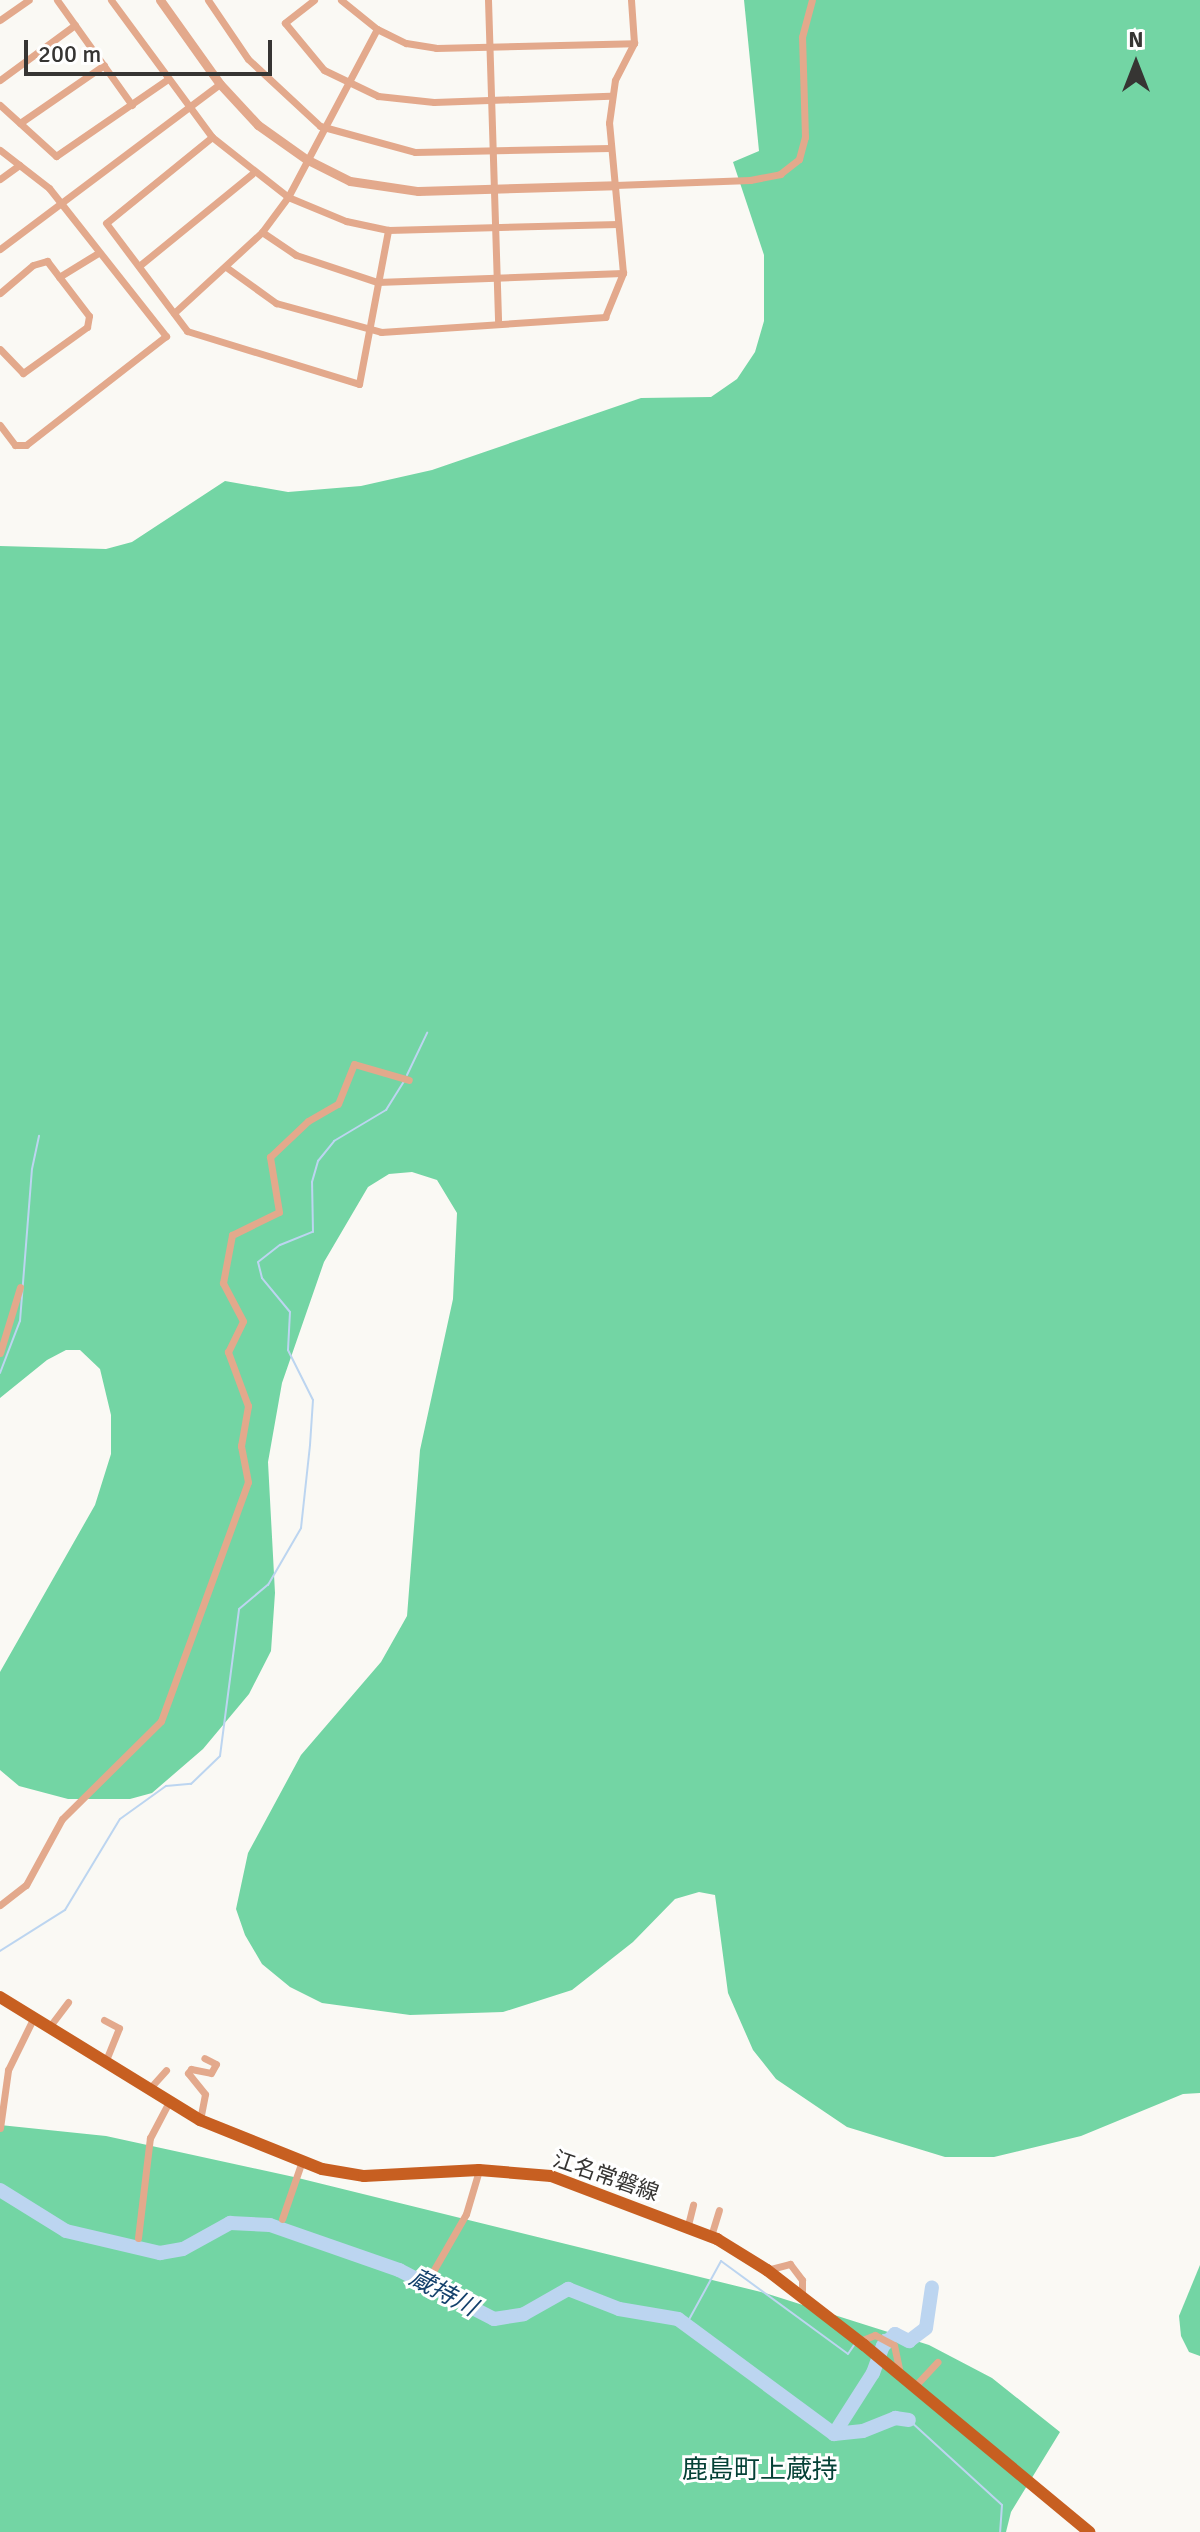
<!DOCTYPE html>
<html>
<head>
<meta charset="utf-8">
<style>
  body { margin:0 }
  #map { position:relative; width:1200px; height:2532px; overflow:hidden; background:#faf9f4; font-family:Signika,"Noto Sans JP",sans-serif }
  div>[style] { position:absolute }
  .forest>* { inset:0; background:#73d5a4 }
  .stream>* { height:2px; margin:-1px; padding:0 1px; transform-origin:1px; border-radius:1px; background:#bcd5f0 }
  .river>* { height:14px; margin:-7px; padding:0 7px; transform-origin:7px; border-radius:7px; background:#bcd5f0 }
  .minor>* { height:7px; margin:-3.5px; padding:0 3.5px; transform-origin:3.5px; border-radius:3.5px; background:#e3a98c }
  .tertiary>* { height:9px; margin:-4.5px; padding:0 4.5px; transform-origin:4.5px; border-radius:4.5px; background:#e3a98c }
  .primary>* { height:12px; margin:-6px; padding:0 6px; transform-origin:6px; border-radius:6px; background:#c75f21 }
  span { translate:-50% -50%; white-space:nowrap; text-align:center; line-height:1.15; -webkit-text-stroke:6px #fff; paint-order:stroke }
  .street-label { font-size:22px; color:#363533 }
  .water-label { font-size:24px; color:#14416c; font-style:italic }
  .quarter-label { font-size:26px; color:#054136 }
  .north { position:absolute; left:1096px; top:24px; width:80px; height:80px; -webkit-text-stroke:6px #fff; paint-order:stroke; rotate:0deg; font-size:22px; font-weight:700; line-height:32px; text-align:center; color:#363533 }
  .north::after { content:''; display:block; margin:auto; width:28px; height:36px; background:#363533; clip-path:polygon(50% 0,100% 100%,50% 72%,0 100%) }
  .scale { position:absolute; left:24px; top:40px; width:248px; height:36px; box-sizing:border-box; border:4px solid #363533; border-top:0; padding-left:10px; font-size:24px; line-height:28px; white-space:nowrap; color:#363533; -webkit-text-stroke:6px #fff; paint-order:stroke }
</style>
</head>
<body>
<div id="map">
  <div class="forest">
    <i style="clip-path:polygon(744px 0,1200px 0,1200px 2093px,1183px 2094px,1081px 2136px,994px 2157px,945px 2157px,847px 2127px,776px 2079px,753px 2050px,728px 1993px,715px 1895px,699px 1892px,675px 1899px,633px 1942px,572px 1990px,503px 2012px,410px 2015px,322px 2003px,290px 1987px,262px 1964px,245px 1935px,236px 1909px,248px 1853px,301px 1755px,381px 1662px,407px 1616px,420px 1450px,453px 1299px,457px 1213px,437px 1180px,412px 1172px,389px 1174px,368px 1187px,324px 1262px,282px 1383px,268px 1462px,275px 1593px,271px 1651px,249px 1694px,203px 1749px,152px 1793px,130px 1799px,68px 1799px,19px 1786px,0 1770px,0 1672px,95px 1505px,111px 1454px,111px 1415px,100px 1369px,80px 1350px,66px 1350px,47px 1360px,0 1398px,0 546px,106px 549px,132px 542px,225px 481px,288px 492px,361px 486px,432px 470px,641px 398px,711px 397px,737px 379px,755px 352px,764px 321px,764px 255px,733px 162px,759px 151px)"></i>
    <i style="clip-path:polygon(0 2125px,106px 2136px,294px 2177px,765px 2293px,929px 2345px,992px 2378px,1060px 2432px,1011px 2512px,1006px 2532px,0 2532px)"></i>
    <i style="clip-path:polygon(1200px 2265px,1200px 2356px,1189px 2352px,1181px 2336px,1179px 2316px)"></i>
  </div>
  <div class="stream">
    <i style="left:407px;top:1075px;width:47px;rotate:-64.5deg"></i>
    <i style="left:0;top:1373px;width:56px;rotate:-69deg"></i>
    <i style="left:20px;top:1321px;width:152px;rotate:-85.5deg"></i>
    <i style="left:32px;top:1169px;width:34px;rotate:-78deg"></i>
    <i style="left:0;top:1951px;width:77px;rotate:-32.2deg"></i>
    <i style="left:65px;top:1910px;width:106px;rotate:-58.9deg"></i>
    <i style="left:120px;top:1819px;width:57px;rotate:-35.7deg"></i>
    <i style="left:166px;top:1786px;width:25px;rotate:-5deg"></i>
    <i style="left:191px;top:1784px;width:40px;rotate:-44deg"></i>
    <i style="left:220px;top:1756px;width:148px;rotate:-82.6deg"></i>
    <i style="left:239px;top:1609px;width:38px;rotate:-40deg"></i>
    <i style="left:268px;top:1585px;width:66px;rotate:-59.9deg"></i>
    <i style="left:301px;top:1528px;width:83px;rotate:-83.8deg"></i>
    <i style="left:310px;top:1445px;width:45px;rotate:-86.2deg"></i>
    <i style="left:313px;top:1400px;width:56px;rotate:-116.6deg"></i>
    <i style="left:288px;top:1350px;width:38px;rotate:-87deg"></i>
    <i style="left:290px;top:1312px;width:44px;rotate:-129.5deg"></i>
    <i style="left:262px;top:1278px;width:16px;rotate:-104deg"></i>
    <i style="left:258px;top:1262px;width:28px;rotate:-38deg"></i>
    <i style="left:280px;top:1245px;width:35px;rotate:-22deg"></i>
    <i style="left:313px;top:1232px;width:50px;rotate:-91.1deg"></i>
    <i style="left:312px;top:1182px;width:22px;rotate:-74deg"></i>
    <i style="left:318px;top:1161px;width:26px;rotate:-51deg"></i>
    <i style="left:334px;top:1141px;width:61px;rotate:-30.8deg"></i>
    <i style="left:386px;top:1110px;width:34px;rotate:-58deg"></i>
    <i style="left:686px;top:2325px;width:73px;rotate:-61.3deg"></i>
    <i style="left:721px;top:2261px;width:157px;rotate:36.2deg"></i>
    <i style="left:848px;top:2354px;width:11px;rotate:-56deg"></i>
    <i style="left:883px;top:2335px;width:12px;rotate:-5deg"></i>
    <i style="left:909px;top:2420px;width:126px;rotate:42.4deg"></i>
    <i style="left:1002px;top:2505px;width:27px;rotate:94deg"></i>
  </div>
  <div class="river">
    <i style="left:0;top:2190px;width:78px;rotate:31.8deg"></i>
    <i style="left:66px;top:2231px;width:97px;rotate:13.2deg"></i>
    <i style="left:160px;top:2253px;width:23px;rotate:-10deg"></i>
    <i style="left:183px;top:2249px;width:54px;rotate:-29deg"></i>
    <i style="left:230px;top:2223px;width:40px;rotate:2.9deg"></i>
    <i style="left:270px;top:2225px;width:137px;rotate:19.2deg"></i>
    <i style="left:399px;top:2270px;width:107px;rotate:27.3deg"></i>
    <i style="left:494px;top:2319px;width:30px;rotate:-9deg"></i>
    <i style="left:524px;top:2314px;width:51px;rotate:-29.6deg"></i>
    <i style="left:568px;top:2289px;width:55px;rotate:21.4deg"></i>
    <i style="left:619px;top:2309px;width:60px;rotate:9.6deg"></i>
    <i style="left:678px;top:2319px;width:194px;rotate:36.4deg"></i>
    <i style="left:834px;top:2434px;width:29px;rotate:-6deg"></i>
    <i style="left:863px;top:2431px;width:35px;rotate:-22deg"></i>
    <i style="left:895px;top:2418px;width:14px;rotate:8deg"></i>
    <i style="left:834px;top:2434px;width:72px;rotate:-57.4deg"></i>
    <i style="left:873px;top:2373px;width:29px;rotate:-70deg"></i>
    <i style="left:883px;top:2346px;width:17px;rotate:-45deg"></i>
    <i style="left:895px;top:2334px;width:16px;rotate:27deg"></i>
    <i style="left:909px;top:2341px;width:21px;rotate:-37deg"></i>
    <i style="left:926px;top:2328px;width:41px;rotate:-81.7deg"></i>
  </div>
  <div class="minor">
    <i style="left:57px;top:0;width:129px;rotate:54.5deg"></i>
    <i style="left:111px;top:0;width:170px;rotate:53.6deg"></i>
    <i style="left:212px;top:137px;width:97px;rotate:38.3deg"></i>
    <i style="left:288px;top:197px;width:63px;rotate:22.5deg"></i>
    <i style="left:346px;top:221px;width:43px;rotate:12.1deg"></i>
    <i style="left:388px;top:230px;width:230px;rotate:-1.5deg"></i>
    <i style="left:208px;top:0;width:71px;rotate:55.9deg"></i>
    <i style="left:248px;top:59px;width:98px;rotate:42.9deg"></i>
    <i style="left:320px;top:126px;width:98px;rotate:15.3deg"></i>
    <i style="left:415px;top:152px;width:195px;rotate:-1.2deg"></i>
    <i style="left:314px;top:0;width:37px;rotate:142deg"></i>
    <i style="left:285px;top:23px;width:61px;rotate:50.3deg"></i>
    <i style="left:324px;top:70px;width:60px;rotate:25.7deg"></i>
    <i style="left:378px;top:96px;width:56px;rotate:6.1deg"></i>
    <i style="left:434px;top:102px;width:176px;rotate:-2deg"></i>
    <i style="left:341px;top:0;width:46px;rotate:38.9deg"></i>
    <i style="left:377px;top:29px;width:32px;rotate:26deg"></i>
    <i style="left:406px;top:43px;width:30px;rotate:9deg"></i>
    <i style="left:436px;top:48px;width:198px;rotate:-1.4deg"></i>
    <i style="left:488px;top:0;width:323px;rotate:88.2deg"></i>
    <i style="left:0;top:20px;width:35px;rotate:-35deg"></i>
    <i style="left:0;top:80px;width:93px;rotate:-36.3deg"></i>
    <i style="left:0;top:105px;width:76px;rotate:42.3deg"></i>
    <i style="left:56px;top:156px;width:136px;rotate:-34.5deg"></i>
    <i style="left:20px;top:123px;width:102px;rotate:-34.6deg"></i>
    <i style="left:212px;top:137px;width:136px;rotate:140.9deg"></i>
    <i style="left:106px;top:223px;width:135px;rotate:53.1deg"></i>
    <i style="left:187px;top:331px;width:180px;rotate:17.1deg"></i>
    <i style="left:359px;top:384px;width:157px;rotate:-79.3deg"></i>
    <i style="left:0;top:150px;width:62px;rotate:37.8deg"></i>
    <i style="left:49px;top:188px;width:189px;rotate:51.7deg"></i>
    <i style="left:166px;top:336px;width:177px;rotate:142.1deg"></i>
    <i style="left:26px;top:445px;width:11px;rotate:180deg"></i>
    <i style="left:15px;top:445px;width:25px;rotate:-127deg"></i>
    <i style="left:0;top:179px;width:24px;rotate:-36deg"></i>
    <i style="left:615px;top:185px;width:135px;rotate:-2.1deg"></i>
    <i style="left:750px;top:180px;width:31px;rotate:-11deg"></i>
    <i style="left:780px;top:174px;width:24px;rotate:-38deg"></i>
    <i style="left:799px;top:159px;width:23px;rotate:-75deg"></i>
    <i style="left:805px;top:137px;width:100px;rotate:-91.7deg"></i>
    <i style="left:802px;top:37px;width:38px;rotate:-75deg"></i>
    <i style="left:262px;top:232px;width:41px;rotate:34.1deg"></i>
    <i style="left:296px;top:255px;width:85px;rotate:18.4deg"></i>
    <i style="left:377px;top:282px;width:246px;rotate:-2.1deg"></i>
    <i style="left:0;top:249px;width:275px;rotate:-36.9deg"></i>
    <i style="left:139px;top:266px;width:146px;rotate:-39.2deg"></i>
    <i style="left:226px;top:267px;width:62px;rotate:35.8deg"></i>
    <i style="left:276px;top:303px;width:109px;rotate:15.4deg"></i>
    <i style="left:381px;top:332px;width:225px;rotate:-3.8deg"></i>
    <i style="left:605px;top:317px;width:48px;rotate:-67.8deg"></i>
    <i style="left:623px;top:273px;width:151px;rotate:-95.3deg"></i>
    <i style="left:609px;top:123px;width:43px;rotate:-82.1deg"></i>
    <i style="left:615px;top:80px;width:42px;rotate:-62.8deg"></i>
    <i style="left:634px;top:43px;width:43px;rotate:-94deg"></i>
    <i style="left:59px;top:277px;width:46px;rotate:-31.6deg"></i>
    <i style="left:0;top:293px;width:43px;rotate:-40.3deg"></i>
    <i style="left:33px;top:265px;width:15px;rotate:-16deg"></i>
    <i style="left:47px;top:261px;width:69px;rotate:52.6deg"></i>
    <i style="left:89px;top:316px;width:11px;rotate:100deg"></i>
    <i style="left:87px;top:327px;width:79px;rotate:144.3deg"></i>
    <i style="left:23px;top:373px;width:33px;rotate:-134deg"></i>
    <i style="left:174px;top:313px;width:120px;rotate:-42.6deg"></i>
    <i style="left:262px;top:232px;width:44px;rotate:-53.4deg"></i>
    <i style="left:288px;top:197px;width:190px;rotate:-62.1deg"></i>
    <i style="left:0;top:1353px;width:69px;rotate:-73.1deg"></i>
    <i style="left:0;top:1905px;width:33px;rotate:-38deg"></i>
    <i style="left:26px;top:1885px;width:75px;rotate:-61.4deg"></i>
    <i style="left:62px;top:1819px;width:139px;rotate:-44.7deg"></i>
    <i style="left:161px;top:1721px;width:254px;rotate:-70deg"></i>
    <i style="left:248px;top:1482px;width:37px;rotate:-101deg"></i>
    <i style="left:241px;top:1446px;width:41px;rotate:-80.1deg"></i>
    <i style="left:248px;top:1406px;width:58px;rotate:-110.3deg"></i>
    <i style="left:228px;top:1352px;width:34px;rotate:-64deg"></i>
    <i style="left:243px;top:1321px;width:43px;rotate:-117.8deg"></i>
    <i style="left:223px;top:1283px;width:49px;rotate:-79.4deg"></i>
    <i style="left:232px;top:1235px;width:52px;rotate:-26.1deg"></i>
    <i style="left:279px;top:1212px;width:56px;rotate:-99.3deg"></i>
    <i style="left:270px;top:1157px;width:52px;rotate:-43.5deg"></i>
    <i style="left:308px;top:1121px;width:34px;rotate:-30deg"></i>
    <i style="left:338px;top:1104px;width:43px;rotate:-68.2deg"></i>
    <i style="left:354px;top:1064px;width:57px;rotate:16.2deg"></i>
    <i style="left:104px;top:2020px;width:17px;rotate:28deg"></i>
    <i style="left:119px;top:2028px;width:37px;rotate:112deg"></i>
    <i style="left:50px;top:2026px;width:30px;rotate:-53deg"></i>
    <i style="left:150px;top:2088px;width:24px;rotate:-48deg"></i>
    <i style="left:200px;top:2120px;width:26px;rotate:-79deg"></i>
    <i style="left:205px;top:2094px;width:27px;rotate:-129deg"></i>
    <i style="left:188px;top:2073px;width:5px;rotate:-53deg"></i>
    <i style="left:191px;top:2069px;width:20px;rotate:11deg"></i>
    <i style="left:211px;top:2073px;width:10px;rotate:-61deg"></i>
    <i style="left:216px;top:2064px;width:13px;rotate:-153deg"></i>
    <i style="left:0;top:2128px;width:59px;rotate:-82.1deg"></i>
    <i style="left:8px;top:2070px;width:59px;rotate:-63.9deg"></i>
    <i style="left:282px;top:2219px;width:61px;rotate:-71deg"></i>
    <i style="left:688px;top:2225px;width:21px;rotate:-76deg"></i>
    <i style="left:711px;top:2236px;width:27px;rotate:-73deg"></i>
    <i style="left:138px;top:2238px;width:101px;rotate:-83.2deg"></i>
    <i style="left:150px;top:2138px;width:41px;rotate:-62.2deg"></i>
    <i style="left:767px;top:2270px;width:24px;rotate:-15deg"></i>
    <i style="left:790px;top:2264px;width:20px;rotate:53deg"></i>
    <i style="left:802px;top:2280px;width:16px;rotate:90deg"></i>
    <i style="left:424px;top:2287px;width:84px;rotate:-60.1deg"></i>
    <i style="left:466px;top:2214px;width:46px;rotate:-73.5deg"></i>
    <i style="left:860px;top:2341px;width:16px;rotate:-22deg"></i>
    <i style="left:875px;top:2335px;width:21px;rotate:28deg"></i>
    <i style="left:894px;top:2345px;width:30px;rotate:78deg"></i>
    <i style="left:915px;top:2386px;width:33px;rotate:-47deg"></i>
  </div>
  <div class="tertiary">
    <i style="left:160px;top:0;width:103px;rotate:54.5deg"></i>
    <i style="left:220px;top:84px;width:56px;rotate:47.2deg"></i>
    <i style="left:258px;top:125px;width:59px;rotate:35.3deg"></i>
    <i style="left:306px;top:159px;width:49px;rotate:26.6deg"></i>
    <i style="left:350px;top:181px;width:69px;rotate:8.4deg"></i>
    <i style="left:418px;top:191px;width:197px;rotate:-1.7deg"></i>
  </div>
  <div class="primary">
    <i style="left:0;top:1997px;width:235px;rotate:31.6deg"></i>
    <i style="left:200px;top:2120px;width:131px;rotate:21.9deg"></i>
    <i style="left:322px;top:2169px;width:43px;rotate:9.5deg"></i>
    <i style="left:364px;top:2176px;width:115px;rotate:-3deg"></i>
    <i style="left:479px;top:2170px;width:72px;rotate:4.8deg"></i>
    <i style="left:551px;top:2176px;width:178px;rotate:20.8deg"></i>
    <i style="left:717px;top:2239px;width:59px;rotate:31.8deg"></i>
    <i style="left:767px;top:2270px;width:123px;rotate:37.7deg"></i>
    <i style="left:864px;top:2345px;width:293px;rotate:39.7deg"></i>
  </div>
  <div class="street-label">
    <span style="left:606px;top:2176px;rotate:19deg">江名常磐線</span>
  </div>
  <div class="water-label">
    <span style="left:443px;top:2293px;rotate:28deg">蔵持川</span>
  </div>
  <div class="quarter-label">
    <span style="left:760px;top:2471px">鹿島町上蔵持</span>
  </div>
  <div class="north">N</div>
  <div class="scale">200 m</div>
</div>
</body>
</html>
